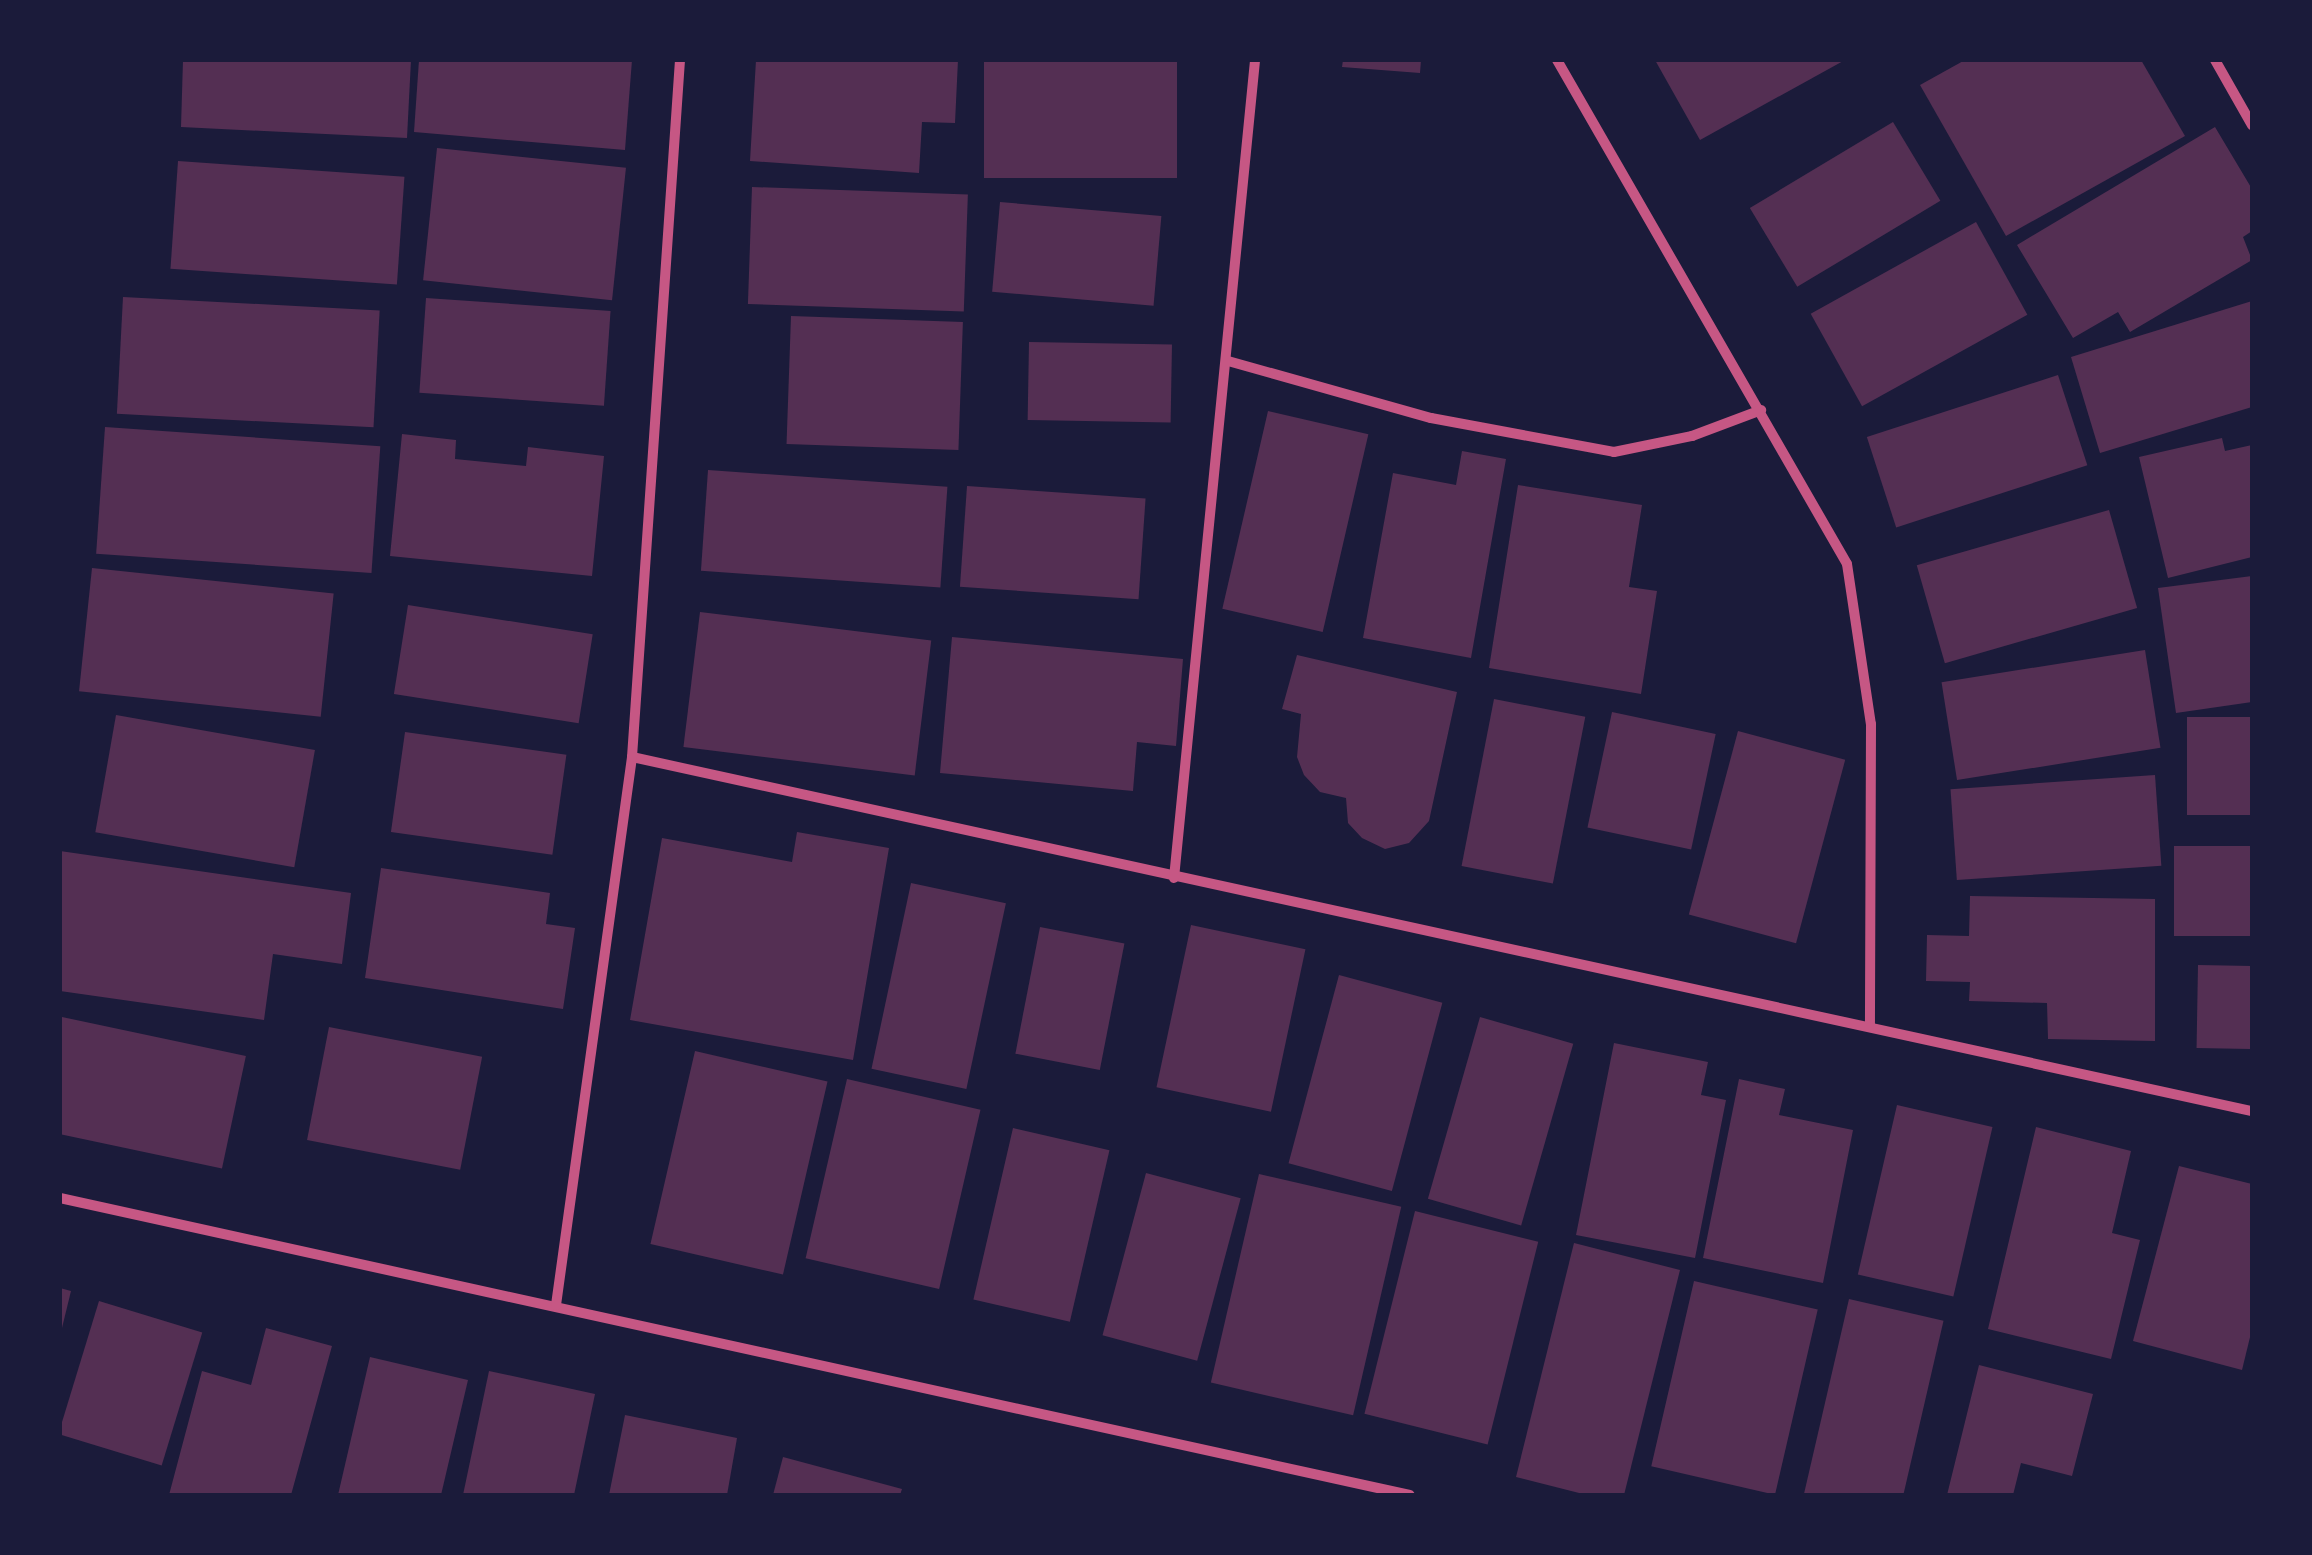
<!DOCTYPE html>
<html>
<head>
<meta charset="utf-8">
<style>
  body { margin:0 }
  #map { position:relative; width:2312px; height:1555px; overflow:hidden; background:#1b1b3a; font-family:"Varela Round",sans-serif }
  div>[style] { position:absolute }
  .building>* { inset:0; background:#542f53; transform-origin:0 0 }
  .minor>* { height:10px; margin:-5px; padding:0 5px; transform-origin:5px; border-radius:5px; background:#c65784 }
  span { translate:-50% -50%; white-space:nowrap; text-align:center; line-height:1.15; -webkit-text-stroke:10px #1b1b3a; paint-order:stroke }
  .frame { position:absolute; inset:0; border:62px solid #1b1b3a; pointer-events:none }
</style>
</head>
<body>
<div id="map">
  <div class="building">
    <i style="clip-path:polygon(183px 60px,411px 60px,407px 138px,181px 127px)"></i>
    <i style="clip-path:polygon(419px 60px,632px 60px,625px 150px,414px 132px)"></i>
    <i style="clip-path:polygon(756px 60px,958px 60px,955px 123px,922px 122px,919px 173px,750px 161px)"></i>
    <i style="left:984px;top:60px;width:193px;height:118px"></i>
    <i style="clip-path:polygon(1343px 60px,1421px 60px,1420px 73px,1342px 67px)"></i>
    <i style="clip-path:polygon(1655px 60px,1845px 60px,1700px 140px)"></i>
    <i style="clip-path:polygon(1965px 60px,2141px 60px,2185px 136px,2006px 236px,1920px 85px)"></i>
    <i style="left:1893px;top:122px;width:92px;height:167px;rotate:59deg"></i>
    <i style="clip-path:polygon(2215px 127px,2252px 189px,2252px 231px,2243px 237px,2252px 260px,2130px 332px,2118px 312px,2073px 338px,2017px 245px)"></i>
    <i style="left:437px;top:148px;width:190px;height:133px;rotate:6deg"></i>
    <i style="left:178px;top:161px;width:227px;height:108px;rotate:4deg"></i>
    <i style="left:752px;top:187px;width:216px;height:117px;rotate:2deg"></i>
    <i style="left:1000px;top:202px;width:162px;height:90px;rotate:5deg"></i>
    <i style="left:1976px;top:222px;width:106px;height:189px;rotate:61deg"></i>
    <i style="left:123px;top:297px;width:257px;height:117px;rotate:3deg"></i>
    <i style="left:426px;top:298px;width:185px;height:95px;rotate:4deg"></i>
    <i style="clip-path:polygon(2252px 301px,2252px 407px,2100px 453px,2071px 357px)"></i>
    <i style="left:791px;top:316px;width:172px;height:128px;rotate:2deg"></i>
    <i style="left:1029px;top:342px;width:143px;height:78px;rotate:1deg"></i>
    <i style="left:2058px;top:375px;width:95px;height:201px;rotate:72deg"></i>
    <i style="left:1268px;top:411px;width:103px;height:203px;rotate:13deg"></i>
    <i style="left:105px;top:427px;width:276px;height:127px;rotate:4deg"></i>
    <i style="clip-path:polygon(402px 434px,456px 440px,455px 459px,526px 466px,528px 447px,604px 456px,592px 576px,390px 556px)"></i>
    <i style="clip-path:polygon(2222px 438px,2225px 451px,2252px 445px,2252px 557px,2168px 578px,2139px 457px)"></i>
    <i style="clip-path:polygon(1462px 451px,1506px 459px,1471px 658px,1363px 638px,1393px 473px,1456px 485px)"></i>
    <i style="left:708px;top:470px;width:240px;height:101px;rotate:4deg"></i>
    <i style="clip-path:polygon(1518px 485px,1642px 505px,1629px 587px,1657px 591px,1641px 694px,1489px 668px)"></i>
    <i style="left:967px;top:486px;width:179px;height:101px;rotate:4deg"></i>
    <i style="left:2109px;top:510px;width:102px;height:200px;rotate:74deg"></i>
    <i style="left:92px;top:568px;width:243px;height:124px;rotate:6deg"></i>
    <i style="clip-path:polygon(2252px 576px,2252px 702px,2176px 713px,2158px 588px)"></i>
    <i style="left:408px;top:605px;width:187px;height:90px;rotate:9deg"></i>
    <i style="left:700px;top:612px;width:233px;height:136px;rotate:7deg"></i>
    <i style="clip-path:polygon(952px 637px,1183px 659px,1176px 746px,1137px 742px,1133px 791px,940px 773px)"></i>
    <i style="left:2145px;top:650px;width:99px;height:206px;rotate:81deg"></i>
    <i style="clip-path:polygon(1297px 655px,1457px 692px,1429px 821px,1409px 843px,1385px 849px,1362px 838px,1348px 823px,1346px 798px,1320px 792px,1304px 775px,1297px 757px,1301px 714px,1282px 709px)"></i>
    <i style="left:1494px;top:699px;width:93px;height:170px;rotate:11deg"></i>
    <i style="left:1612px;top:712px;width:106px;height:118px;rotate:12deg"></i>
    <i style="left:116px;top:715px;width:202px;height:119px;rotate:10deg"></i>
    <i style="left:2252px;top:717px;width:98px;height:65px;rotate:90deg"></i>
    <i style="left:1738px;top:731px;width:111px;height:190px;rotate:15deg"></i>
    <i style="left:405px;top:732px;width:163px;height:101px;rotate:8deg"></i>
    <i style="left:2155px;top:775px;width:91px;height:205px;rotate:86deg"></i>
    <i style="clip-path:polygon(797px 832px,889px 848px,853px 1060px,630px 1020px,662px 838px,792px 862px)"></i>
    <i style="left:2252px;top:846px;width:90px;height:78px;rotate:90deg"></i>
    <i style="clip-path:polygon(60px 851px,351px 893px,342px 964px,273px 954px,264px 1020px,60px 991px)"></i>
    <i style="clip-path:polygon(381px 868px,550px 893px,546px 924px,575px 928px,563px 1009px,365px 978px)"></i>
    <i style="left:911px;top:883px;width:97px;height:190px;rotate:12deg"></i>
    <i style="clip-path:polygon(1970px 896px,2155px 899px,2155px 1041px,2048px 1039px,2047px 1003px,1969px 1001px,1970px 982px,1926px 981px,1927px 935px,1969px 936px)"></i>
    <i style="left:1191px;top:925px;width:117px;height:166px;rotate:12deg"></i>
    <i style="left:1040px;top:927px;width:86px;height:129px;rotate:11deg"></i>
    <i style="left:2198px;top:965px;width:54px;height:83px;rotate:1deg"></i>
    <i style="left:1339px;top:975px;width:107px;height:195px;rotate:15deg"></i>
    <i style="left:62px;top:1017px;width:188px;height:115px;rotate:12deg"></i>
    <i style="left:1480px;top:1017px;width:97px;height:189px;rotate:16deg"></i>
    <i style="left:329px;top:1027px;width:156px;height:115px;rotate:11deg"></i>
    <i style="clip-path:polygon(1614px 1043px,1708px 1062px,1701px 1095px,1726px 1100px,1695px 1258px,1576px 1235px)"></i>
    <i style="left:695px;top:1051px;width:136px;height:198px;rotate:13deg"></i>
    <i style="left:847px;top:1079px;width:137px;height:184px;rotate:13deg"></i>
    <i style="clip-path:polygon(1739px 1079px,1785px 1089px,1779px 1115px,1853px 1130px,1823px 1283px,1703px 1258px)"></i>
    <i style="left:1897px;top:1105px;width:98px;height:174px;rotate:13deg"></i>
    <i style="clip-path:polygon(2036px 1127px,2131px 1151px,2112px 1233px,2140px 1240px,2111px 1359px,1988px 1329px)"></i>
    <i style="left:1013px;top:1128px;width:99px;height:176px;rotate:13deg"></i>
    <i style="clip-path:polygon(2179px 1166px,2252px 1184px,2252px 1329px,2242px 1370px,2133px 1341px)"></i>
    <i style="left:1146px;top:1173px;width:98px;height:168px;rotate:15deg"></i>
    <i style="left:1259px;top:1174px;width:146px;height:214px;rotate:13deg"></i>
    <i style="left:1415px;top:1211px;width:127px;height:209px;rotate:14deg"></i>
    <i style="clip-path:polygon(1574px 1243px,1680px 1270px,1624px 1495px,1587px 1495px,1516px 1477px)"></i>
    <i style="left:1694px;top:1281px;width:127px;height:190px;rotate:13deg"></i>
    <i style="clip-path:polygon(60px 1288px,71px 1291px,61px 1332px,60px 1332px)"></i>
    <i style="left:1849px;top:1299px;width:97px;height:201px;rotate:13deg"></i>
    <i style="left:99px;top:1301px;width:108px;height:139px;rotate:17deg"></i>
    <i style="clip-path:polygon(266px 1328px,332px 1346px,291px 1495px,169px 1495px,202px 1371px,251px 1385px)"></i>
    <i style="clip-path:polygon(370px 1357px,468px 1380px,441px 1495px,338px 1495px)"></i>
    <i style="clip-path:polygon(1979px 1365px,2093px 1394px,2072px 1476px,2021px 1463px,2013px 1495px,1947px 1495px)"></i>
    <i style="clip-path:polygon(489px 1371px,595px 1394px,574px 1495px,463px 1495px)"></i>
    <i style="clip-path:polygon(625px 1415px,737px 1438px,727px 1495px,609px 1495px)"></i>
    <i style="clip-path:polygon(783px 1457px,902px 1489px,900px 1495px,773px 1495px)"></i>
  </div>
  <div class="minor">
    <i style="left:1557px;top:60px;width:581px;rotate:60.08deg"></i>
    <i style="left:1847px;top:564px;width:162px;rotate:81.5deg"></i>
    <i style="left:1871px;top:724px;width:303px;rotate:90.2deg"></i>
    <i style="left:2215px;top:60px;width:75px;rotate:60.4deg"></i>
    <i style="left:1228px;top:361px;width:211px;rotate:15.7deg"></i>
    <i style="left:1431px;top:418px;width:186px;rotate:10.5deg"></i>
    <i style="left:1614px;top:452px;width:80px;rotate:-11.6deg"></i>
    <i style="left:1692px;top:436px;width:74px;rotate:-20.6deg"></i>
    <i style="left:632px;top:757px;width:1658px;rotate:12.33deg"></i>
    <i style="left:1174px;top:878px;width:822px;rotate:-84.34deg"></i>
    <i style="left:60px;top:1198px;width:1382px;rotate:12.41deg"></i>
    <i style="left:556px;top:1305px;width:553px;rotate:-82.1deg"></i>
    <i style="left:632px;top:757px;width:699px;rotate:-86.06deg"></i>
  </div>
  <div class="frame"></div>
</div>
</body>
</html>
